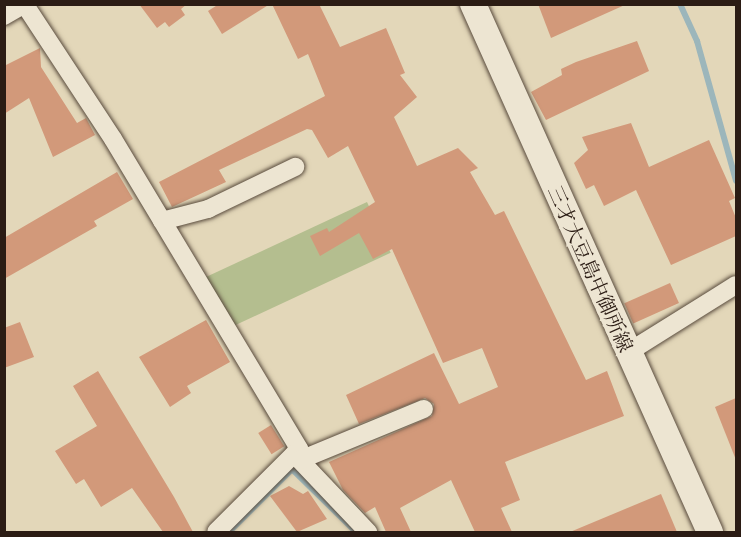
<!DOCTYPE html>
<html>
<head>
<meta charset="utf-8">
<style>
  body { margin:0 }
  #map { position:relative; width:741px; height:537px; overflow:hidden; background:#e3d7b9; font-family:"EB Garamond","Noto Serif JP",serif }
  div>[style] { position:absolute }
  .green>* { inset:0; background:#b4be8f; transform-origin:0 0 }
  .stream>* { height:6px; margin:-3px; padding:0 3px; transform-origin:3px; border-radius:3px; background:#9cb6bb }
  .building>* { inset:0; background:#d2997a; transform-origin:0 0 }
  .roads { filter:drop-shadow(0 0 2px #594b3d) drop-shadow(0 0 2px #594b3d) }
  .street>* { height:18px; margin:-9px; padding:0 9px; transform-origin:9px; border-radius:9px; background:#ede5d2 }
  .secondary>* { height:26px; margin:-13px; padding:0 13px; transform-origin:13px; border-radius:13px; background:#ede5d2 }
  span { translate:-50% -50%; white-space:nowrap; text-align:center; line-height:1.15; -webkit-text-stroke:6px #ede5d2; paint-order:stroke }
  .street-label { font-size:20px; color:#2b1c14 }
  .frame { position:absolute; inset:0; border:6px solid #2b1c14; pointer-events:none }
</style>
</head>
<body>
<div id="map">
  <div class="green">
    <i style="left:367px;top:202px;width:56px;height:180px;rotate:65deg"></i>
  </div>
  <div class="stream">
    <i style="left:680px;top:4px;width:41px;rotate:65.3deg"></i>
    <i style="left:697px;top:41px;width:145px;rotate:74.4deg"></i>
    <i style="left:229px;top:532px;width:89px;rotate:-45deg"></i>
    <i style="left:292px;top:469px;width:90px;rotate:44.5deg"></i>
  </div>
  <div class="building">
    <i style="clip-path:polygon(139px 4px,187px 4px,181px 9px,185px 15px,169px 27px,165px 22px,157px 28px)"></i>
    <i style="clip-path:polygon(219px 4px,270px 4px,222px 34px,208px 11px)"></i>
    <i style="clip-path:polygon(272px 4px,319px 4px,340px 47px,386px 28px,405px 73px,400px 75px,417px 97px,394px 117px,417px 166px,458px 148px,478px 168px,470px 172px,495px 215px,504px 211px,586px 380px,607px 371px,624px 416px,505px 462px,520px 500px,501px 508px,512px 532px,475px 532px,451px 480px,400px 508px,411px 532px,386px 532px,375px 507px,365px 513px,343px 490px,329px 462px,432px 416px,434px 404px,425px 398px,359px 424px,346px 395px,434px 353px,459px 404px,498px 387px,482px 348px,443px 363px,392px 249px,373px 259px,359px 233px,320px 256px,310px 236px,327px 228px,329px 232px,375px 202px,348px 146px,328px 158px,312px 130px,307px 129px,219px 170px,226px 182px,172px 207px,159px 182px,325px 96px,308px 54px,298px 59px)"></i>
    <i style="clip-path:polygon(538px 4px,627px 4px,551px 38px)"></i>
    <i style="clip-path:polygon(637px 41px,649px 71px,546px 120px,531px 92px,562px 75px,561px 69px,576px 62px)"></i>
    <i style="clip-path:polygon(40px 48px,41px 67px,77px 123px,86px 118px,95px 135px,53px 157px,29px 98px,4px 114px,4px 66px)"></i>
    <i style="clip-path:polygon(631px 123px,649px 167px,709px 140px,735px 198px,729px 201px,736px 218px,736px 236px,671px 265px,636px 190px,604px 206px,594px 185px,586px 189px,574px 163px,588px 150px,582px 137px)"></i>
    <i style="clip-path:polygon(117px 172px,133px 199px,94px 221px,97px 226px,4px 279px,4px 238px)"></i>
    <i style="left:670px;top:283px;width:22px;height:50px;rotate:66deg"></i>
    <i style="clip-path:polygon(206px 320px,230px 362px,187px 386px,191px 393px,170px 407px,139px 357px)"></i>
    <i style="clip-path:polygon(20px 322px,34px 357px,4px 368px,4px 328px)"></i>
    <i style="clip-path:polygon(98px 371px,174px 497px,193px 532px,163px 532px,132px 488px,101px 507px,84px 479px,76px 484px,55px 451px,97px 426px,73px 386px)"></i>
    <i style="clip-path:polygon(736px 398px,736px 460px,715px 407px)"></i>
    <i style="left:271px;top:425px;width:25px;height:15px;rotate:58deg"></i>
    <i style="clip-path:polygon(289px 486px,303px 494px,308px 491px,327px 519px,297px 532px,270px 496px)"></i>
    <i style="clip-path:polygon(661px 494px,677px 532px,570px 532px)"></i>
  </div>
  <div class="roads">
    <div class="street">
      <i style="left:25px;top:5px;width:160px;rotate:56.7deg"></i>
      <i style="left:113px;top:139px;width:362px;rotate:59deg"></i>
      <i style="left:299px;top:449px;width:117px;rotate:135deg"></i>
      <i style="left:4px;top:16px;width:24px;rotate:-30deg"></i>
      <i style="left:162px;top:221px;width:48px;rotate:-14.6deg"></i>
      <i style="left:208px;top:209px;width:97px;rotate:-25.8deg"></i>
      <i style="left:627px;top:353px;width:128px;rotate:-32deg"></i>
      <i style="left:294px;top:454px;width:108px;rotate:46.5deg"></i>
      <i style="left:300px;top:460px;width:134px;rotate:-22.4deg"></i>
    </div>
    <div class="secondary">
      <i style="left:473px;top:4px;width:579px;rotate:65.83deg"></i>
    </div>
  </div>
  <div class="street-label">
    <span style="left:590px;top:269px;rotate:66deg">三才大豆島中御所線</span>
  </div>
  <div class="frame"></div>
</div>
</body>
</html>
